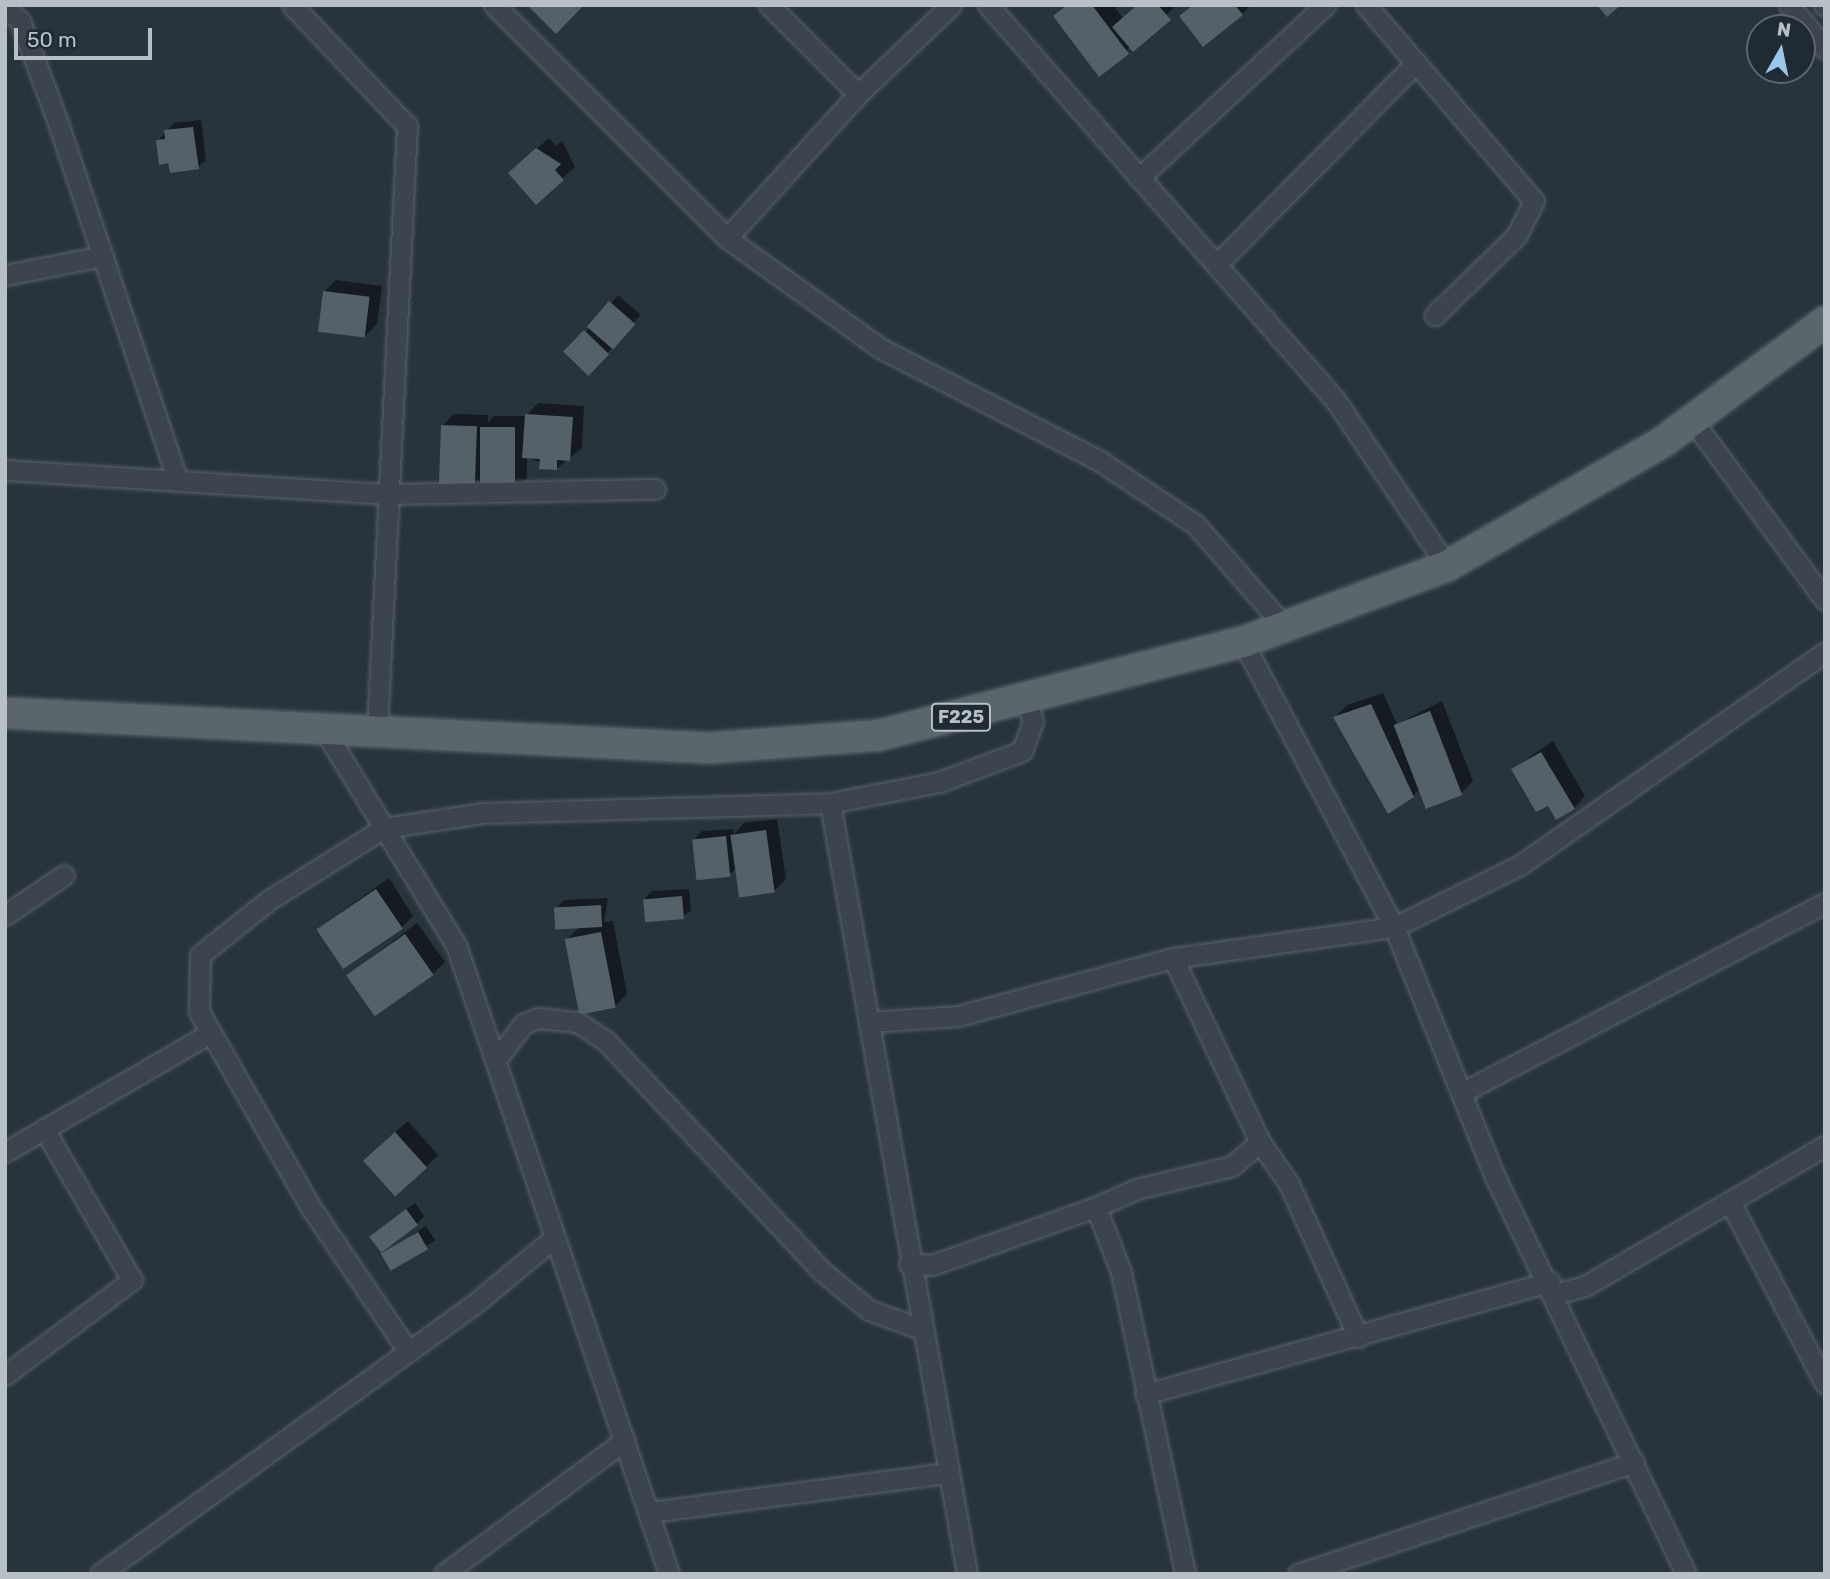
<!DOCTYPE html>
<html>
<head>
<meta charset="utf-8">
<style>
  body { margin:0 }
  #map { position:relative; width:1830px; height:1579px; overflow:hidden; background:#28343c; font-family:Rubik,sans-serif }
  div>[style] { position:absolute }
  .shadow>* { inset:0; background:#0007; transform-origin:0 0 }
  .building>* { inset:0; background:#546169; transform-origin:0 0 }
  .roads { filter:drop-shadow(0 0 2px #5a636a) drop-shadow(0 0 2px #5a636a) }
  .minor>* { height:19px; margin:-9.5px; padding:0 9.5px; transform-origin:9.5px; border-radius:9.5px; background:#3c454d }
  .primary>* { height:30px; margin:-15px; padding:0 15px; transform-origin:15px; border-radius:15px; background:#5a656c }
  span { translate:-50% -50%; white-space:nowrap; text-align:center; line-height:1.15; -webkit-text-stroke:7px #202a32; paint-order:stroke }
  .shield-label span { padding:2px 5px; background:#202a32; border:2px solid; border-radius:5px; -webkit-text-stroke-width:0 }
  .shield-label { font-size:18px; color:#b8c0c7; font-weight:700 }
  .frame { position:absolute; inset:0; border:7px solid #b8c0c7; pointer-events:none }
  .north { position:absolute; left:1746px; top:14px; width:70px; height:70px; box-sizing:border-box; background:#202a32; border:2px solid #5d666e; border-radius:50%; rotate:9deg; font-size:19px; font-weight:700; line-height:28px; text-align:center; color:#b8c0c7 }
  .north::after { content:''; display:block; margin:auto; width:24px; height:32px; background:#99c6eb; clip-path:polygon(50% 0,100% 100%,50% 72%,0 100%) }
  .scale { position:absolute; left:14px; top:28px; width:138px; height:32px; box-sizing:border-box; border:4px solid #b8c0c7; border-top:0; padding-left:9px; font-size:21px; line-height:24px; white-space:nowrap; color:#b8c0c7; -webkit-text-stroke:5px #202a32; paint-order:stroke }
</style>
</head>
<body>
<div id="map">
  <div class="shadow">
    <i style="clip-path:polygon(1066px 5px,1113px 5px,1123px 18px,1137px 5px,1177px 5px,1099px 74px,1055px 16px)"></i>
    <i style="clip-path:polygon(1192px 5px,1251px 5px,1242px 14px,1181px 16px)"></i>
    <i style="clip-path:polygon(201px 120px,206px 160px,198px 167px,158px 141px,174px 123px)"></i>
    <i style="clip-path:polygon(549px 138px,556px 146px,562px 141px,575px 167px,536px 202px,522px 162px)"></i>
    <i style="clip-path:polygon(336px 280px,382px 286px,377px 324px,365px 336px,324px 292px)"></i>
    <i style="left:618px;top:295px;width:30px;height:77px;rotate:41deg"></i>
    <i style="clip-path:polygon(538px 403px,584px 406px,582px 448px,556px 469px,527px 457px,527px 478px,515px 490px,474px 490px,442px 426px,454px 414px,488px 415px,488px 422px,494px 416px,526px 416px)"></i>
    <i style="clip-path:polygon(1383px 693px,1397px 724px,1442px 701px,1473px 781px,1461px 793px,1420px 788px,1413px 796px,1335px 717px,1347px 705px)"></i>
    <i style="clip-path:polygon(1553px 741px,1585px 796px,1574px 808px,1549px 803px,1513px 769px)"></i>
    <i style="clip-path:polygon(777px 819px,786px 879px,774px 891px,737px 867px,729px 875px,694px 839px,702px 831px,733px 829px,734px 834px,744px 823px)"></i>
    <i style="clip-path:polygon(389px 878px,413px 916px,401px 928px,318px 928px)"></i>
    <i style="clip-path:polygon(689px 889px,691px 910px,683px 917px,644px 899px,652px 891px)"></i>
    <i style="clip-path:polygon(608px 898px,604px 922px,613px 921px,627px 994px,615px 1006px,567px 939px,580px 927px,556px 908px,564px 900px)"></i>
    <i style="clip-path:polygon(417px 923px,445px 962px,433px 974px,348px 975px)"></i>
    <i style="clip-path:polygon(408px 1121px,438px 1155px,426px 1167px,377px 1148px)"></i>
    <i style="clip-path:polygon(415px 1203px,424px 1216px,417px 1224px,371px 1236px)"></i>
    <i style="left:426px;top:1226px;width:17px;height:51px;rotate:57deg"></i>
  </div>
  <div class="building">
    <i style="clip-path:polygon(527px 5px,584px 5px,556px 34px)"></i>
    <i style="clip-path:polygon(1067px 5px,1092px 5px,1129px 54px,1099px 77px,1053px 16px)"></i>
    <i style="clip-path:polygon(1137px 5px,1158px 5px,1171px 20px,1133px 52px,1112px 27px)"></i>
    <i style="clip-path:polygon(1193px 5px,1235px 5px,1243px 15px,1203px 47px,1179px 16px)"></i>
    <i style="clip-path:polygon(1597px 5px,1621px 5px,1607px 17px)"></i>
    <i style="clip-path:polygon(193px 127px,199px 169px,170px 173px,168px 163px,159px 165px,156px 140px,165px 139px,164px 130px)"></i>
    <i style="clip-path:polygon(536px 148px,561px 164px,555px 170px,564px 180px,536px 205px,508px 173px)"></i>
    <i style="left:323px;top:291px;width:47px;height:41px;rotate:7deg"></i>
    <i style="left:609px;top:301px;width:35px;height:34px;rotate:41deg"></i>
    <i style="left:584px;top:330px;width:35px;height:30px;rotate:44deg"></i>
    <i style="clip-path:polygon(525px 414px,573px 417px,570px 461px,557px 460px,557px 470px,539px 469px,540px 459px,522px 458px)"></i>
    <i style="left:441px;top:425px;width:36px;height:65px;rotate:2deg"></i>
    <i style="left:480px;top:427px;width:35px;height:65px"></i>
    <i style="clip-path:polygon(1371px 704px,1414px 797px,1388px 814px,1333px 717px)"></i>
    <i style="left:1430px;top:711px;width:90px;height:39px;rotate:69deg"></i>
    <i style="clip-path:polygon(1541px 752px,1575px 809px,1556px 820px,1548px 806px,1536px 812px,1511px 769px)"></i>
    <i style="left:766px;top:830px;width:63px;height:36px;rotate:82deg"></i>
    <i style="left:726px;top:836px;width:41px;height:34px;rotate:84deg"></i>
    <i style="left:376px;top:889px;width:48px;height:72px;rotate:56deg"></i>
    <i style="left:682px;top:896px;width:23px;height:39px;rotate:85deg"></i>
    <i style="left:601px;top:905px;width:22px;height:47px;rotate:87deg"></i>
    <i style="left:601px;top:932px;width:77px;height:37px;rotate:79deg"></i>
    <i style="left:405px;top:934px;width:50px;height:72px;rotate:55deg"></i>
    <i style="left:395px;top:1132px;width:48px;height:43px;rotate:48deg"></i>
    <i style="left:406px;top:1209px;width:20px;height:46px;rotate:53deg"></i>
    <i style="left:418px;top:1232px;width:20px;height:43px;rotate:60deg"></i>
  </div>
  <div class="roads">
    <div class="minor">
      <i style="left:292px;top:5px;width:167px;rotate:46.5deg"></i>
      <i style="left:407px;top:126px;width:606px;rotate:92.84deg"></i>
      <i style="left:494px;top:5px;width:330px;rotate:45deg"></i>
      <i style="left:727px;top:238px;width:188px;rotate:35.7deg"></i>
      <i style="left:880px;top:348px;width:247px;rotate:27.2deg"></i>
      <i style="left:1100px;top:461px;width:114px;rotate:33.6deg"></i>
      <i style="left:1195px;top:524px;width:137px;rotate:48.9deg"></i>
      <i style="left:769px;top:5px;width:126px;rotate:45deg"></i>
      <i style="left:988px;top:5px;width:527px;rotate:48.69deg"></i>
      <i style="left:1336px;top:401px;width:199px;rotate:56.1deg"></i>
      <i style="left:1366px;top:5px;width:258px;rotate:49.4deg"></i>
      <i style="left:1534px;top:201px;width:38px;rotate:117deg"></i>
      <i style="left:1517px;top:235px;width:115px;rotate:135.7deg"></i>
      <i style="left:1789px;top:5px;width:57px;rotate:50.7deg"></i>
      <i style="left:1824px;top:5px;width:1px;rotate:45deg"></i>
      <i style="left:5px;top:7px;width:21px;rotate:43deg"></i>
      <i style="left:20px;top:21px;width:106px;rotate:69.5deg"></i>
      <i style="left:57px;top:120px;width:381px;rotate:71.5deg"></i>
      <i style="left:1139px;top:178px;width:254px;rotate:-42.9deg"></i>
      <i style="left:727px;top:238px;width:195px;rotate:-47.7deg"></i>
      <i style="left:858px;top:94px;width:129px;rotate:-43.7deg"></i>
      <i style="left:1219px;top:262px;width:280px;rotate:-45.3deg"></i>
      <i style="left:5px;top:275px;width:100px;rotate:-11deg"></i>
      <i style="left:1693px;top:421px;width:222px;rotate:53.6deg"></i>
      <i style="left:5px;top:470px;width:384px;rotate:3.6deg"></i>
      <i style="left:388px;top:494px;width:267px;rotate:-1.1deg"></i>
      <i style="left:1243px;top:642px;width:323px;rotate:62.1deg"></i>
      <i style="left:1394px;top:927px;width:272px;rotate:68deg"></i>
      <i style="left:1496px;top:1179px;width:438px;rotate:64.3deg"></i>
      <i style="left:321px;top:725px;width:258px;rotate:58.5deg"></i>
      <i style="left:456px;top:945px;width:664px;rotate:71.29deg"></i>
      <i style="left:830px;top:803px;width:783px;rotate:79.92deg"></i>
      <i style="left:5px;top:915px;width:71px;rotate:-34.1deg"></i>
      <i style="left:1173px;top:958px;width:204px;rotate:64.7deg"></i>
      <i style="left:1260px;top:1142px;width:51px;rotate:55.4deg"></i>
      <i style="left:1289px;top:1184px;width:168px;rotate:65.7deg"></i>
      <i style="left:869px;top:1022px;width:89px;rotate:-3.9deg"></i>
      <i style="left:958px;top:1016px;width:223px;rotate:-15.1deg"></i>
      <i style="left:1173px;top:958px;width:223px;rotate:-8deg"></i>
      <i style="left:1394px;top:927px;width:140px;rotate:-26.2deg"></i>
      <i style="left:1520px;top:865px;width:372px;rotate:-34.9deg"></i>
      <i style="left:496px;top:1060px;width:45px;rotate:-53.1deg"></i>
      <i style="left:523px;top:1024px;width:16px;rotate:-22deg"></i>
      <i style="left:538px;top:1018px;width:39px;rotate:6deg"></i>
      <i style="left:577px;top:1022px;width:33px;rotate:33deg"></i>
      <i style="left:605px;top:1040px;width:318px;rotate:46.8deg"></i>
      <i style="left:823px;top:1272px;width:60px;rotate:39.6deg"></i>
      <i style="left:869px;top:1310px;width:55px;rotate:20.1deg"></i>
      <i style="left:1463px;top:1092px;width:408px;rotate:-27.6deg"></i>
      <i style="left:5px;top:1152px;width:237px;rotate:-30.1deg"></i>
      <i style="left:1730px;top:1202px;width:205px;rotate:62.4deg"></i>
      <i style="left:1096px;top:1207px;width:44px;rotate:-24.2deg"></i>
      <i style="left:1136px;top:1189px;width:99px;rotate:-13.5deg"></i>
      <i style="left:1232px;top:1166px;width:37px;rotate:-41deg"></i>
      <i style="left:909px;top:1264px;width:23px;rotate:2deg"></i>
      <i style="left:932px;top:1265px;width:174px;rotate:-19.5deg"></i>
      <i style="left:1096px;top:1207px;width:70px;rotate:69deg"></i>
      <i style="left:1121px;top:1272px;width:309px;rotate:78deg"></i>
      <i style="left:1555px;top:1294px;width:31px;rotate:-15deg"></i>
      <i style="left:1585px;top:1286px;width:278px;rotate:-30.3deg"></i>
      <i style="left:408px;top:1351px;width:173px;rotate:-124.1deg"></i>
      <i style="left:311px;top:1208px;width:226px;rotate:-119.7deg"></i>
      <i style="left:199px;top:1012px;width:57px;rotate:-89deg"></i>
      <i style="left:200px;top:955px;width:88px;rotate:-38.6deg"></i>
      <i style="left:269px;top:900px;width:136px;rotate:-32.1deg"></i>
      <i style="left:384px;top:828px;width:99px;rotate:-8.7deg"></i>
      <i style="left:482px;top:813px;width:348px;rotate:-1.6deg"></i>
      <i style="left:830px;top:803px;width:111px;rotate:-10.9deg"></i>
      <i style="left:939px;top:782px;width:89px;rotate:-20.5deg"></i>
      <i style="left:1022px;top:751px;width:32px;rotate:-70deg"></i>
      <i style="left:1033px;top:721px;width:20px;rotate:-108deg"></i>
      <i style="left:5px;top:1375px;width:159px;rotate:-36.8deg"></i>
      <i style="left:132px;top:1280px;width:175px;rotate:-120.2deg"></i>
      <i style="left:1145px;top:1394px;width:420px;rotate:-15.5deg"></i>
      <i style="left:650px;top:1512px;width:301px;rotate:-7.5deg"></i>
      <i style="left:100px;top:1574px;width:466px;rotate:-35.8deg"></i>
      <i style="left:478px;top:1301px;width:99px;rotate:-39.7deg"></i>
      <i style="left:444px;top:1574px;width:225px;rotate:-36.5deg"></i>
      <i style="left:1298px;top:1574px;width:354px;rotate:-18.4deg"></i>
    </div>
    <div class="primary">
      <i style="left:5px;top:713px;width:705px;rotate:2.85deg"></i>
      <i style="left:709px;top:748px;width:171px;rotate:-4.3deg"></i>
      <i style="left:880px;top:735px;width:375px;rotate:-14.4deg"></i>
      <i style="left:1243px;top:642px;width:218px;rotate:-20.4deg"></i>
      <i style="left:1447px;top:566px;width:250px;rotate:-29.9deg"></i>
      <i style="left:1664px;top:441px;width:200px;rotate:-36.5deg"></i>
    </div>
  </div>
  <div class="shield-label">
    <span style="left:961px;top:717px">F225</span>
  </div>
  <div class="frame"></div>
  <div class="north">N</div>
  <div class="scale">50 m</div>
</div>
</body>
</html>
